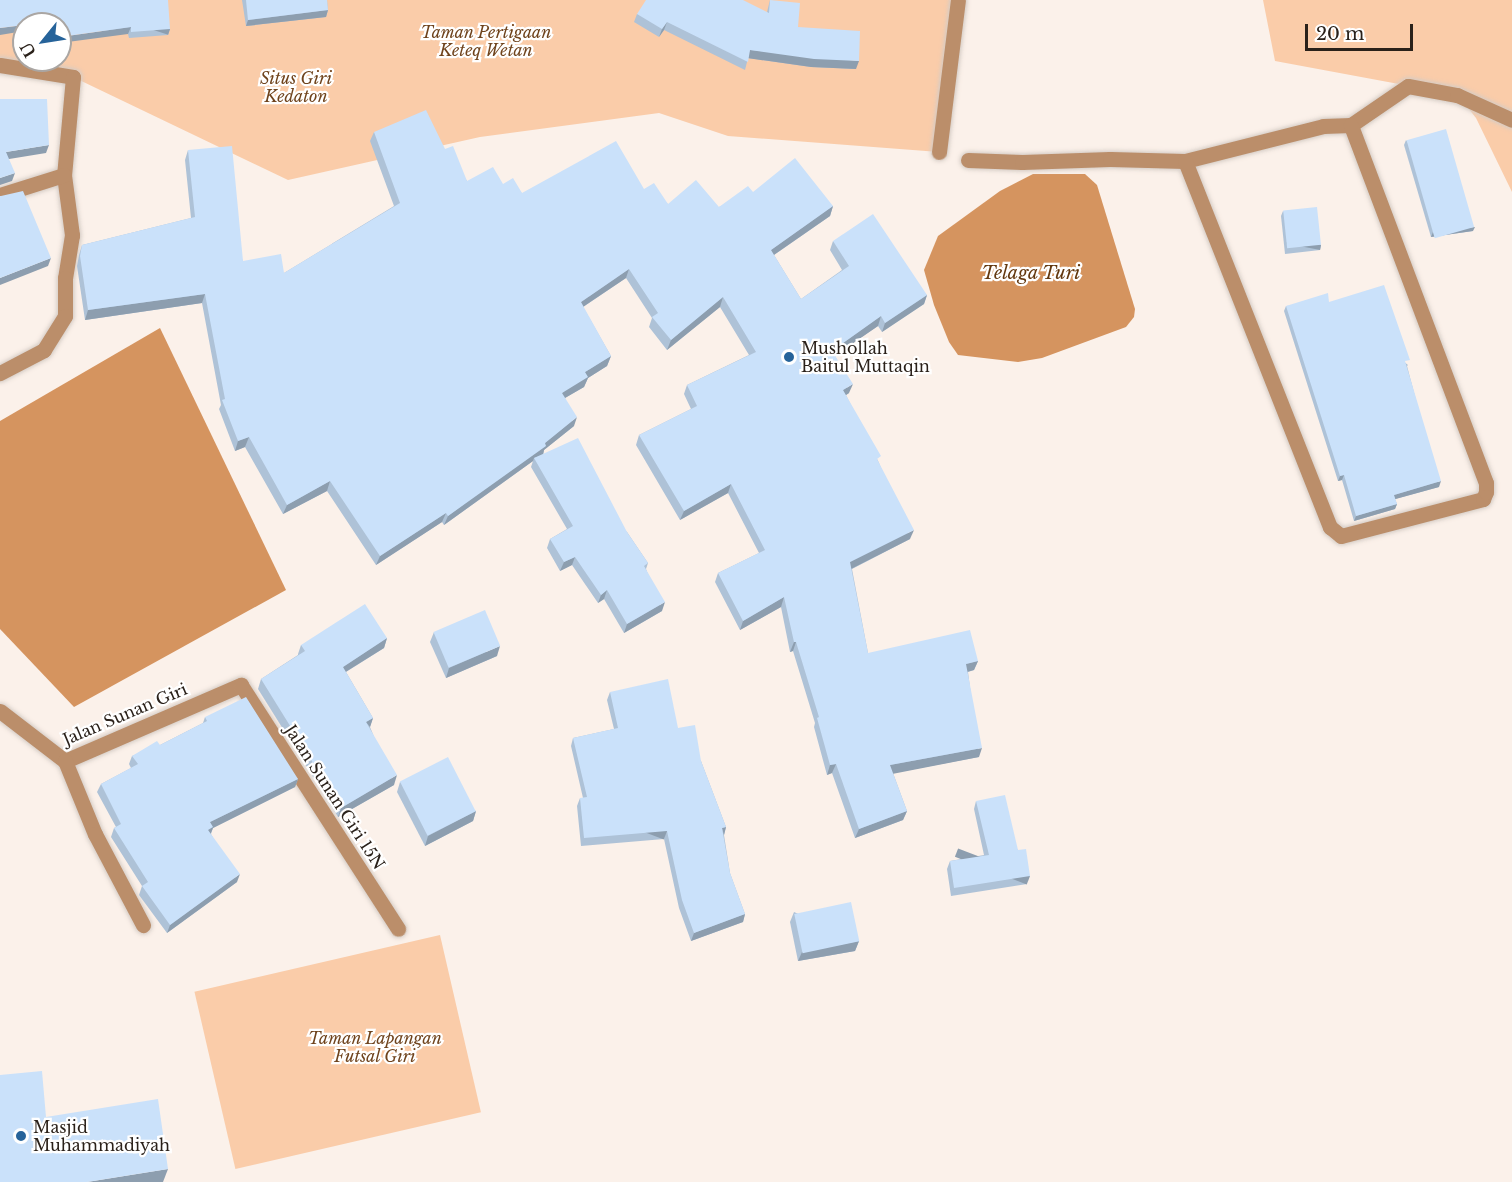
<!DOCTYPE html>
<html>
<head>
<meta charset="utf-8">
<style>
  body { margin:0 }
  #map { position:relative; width:1512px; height:1182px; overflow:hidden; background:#fbf1ea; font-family:"Libre Baskerville",serif }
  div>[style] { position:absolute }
  .green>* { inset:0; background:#facca9; transform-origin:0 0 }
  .water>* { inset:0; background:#d5945f }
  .roads { filter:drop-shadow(0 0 2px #d5ccc5) drop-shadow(0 0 2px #d5ccc5) }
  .minor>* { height:15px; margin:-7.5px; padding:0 7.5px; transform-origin:7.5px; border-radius:7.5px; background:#bb8e6a }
  .wall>* { inset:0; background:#aec2d7 }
  .shaded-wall>* { inset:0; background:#8d9eaf; transform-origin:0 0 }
  .building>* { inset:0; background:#cae1fa; transform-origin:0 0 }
  .dots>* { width:16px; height:16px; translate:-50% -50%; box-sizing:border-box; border:3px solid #fff; border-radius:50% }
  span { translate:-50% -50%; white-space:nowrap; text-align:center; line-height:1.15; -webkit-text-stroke:4.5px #fff; paint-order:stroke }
  .park-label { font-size:16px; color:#6f431c; font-style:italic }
  .poi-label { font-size:16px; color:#2a211a }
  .left { translate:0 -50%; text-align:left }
  .street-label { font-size:16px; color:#2a211a }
  .water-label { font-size:18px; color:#63380f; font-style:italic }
  .north { position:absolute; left:12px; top:12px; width:60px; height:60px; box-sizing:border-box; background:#fff; border:2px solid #aaa6a3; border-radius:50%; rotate:240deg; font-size:16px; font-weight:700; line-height:24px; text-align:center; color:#2a211a }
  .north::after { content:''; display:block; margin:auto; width:21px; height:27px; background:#26639a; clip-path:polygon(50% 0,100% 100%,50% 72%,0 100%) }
  .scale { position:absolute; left:1305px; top:24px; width:108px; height:27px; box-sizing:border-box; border:3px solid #2a211a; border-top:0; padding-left:8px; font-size:18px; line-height:21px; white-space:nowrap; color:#2a211a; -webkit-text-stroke:4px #fff; paint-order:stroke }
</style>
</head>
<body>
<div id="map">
  <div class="green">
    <i style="clip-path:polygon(evenodd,0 0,958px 0,939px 152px,728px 136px,659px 113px,480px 137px,288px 180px,73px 77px,0 68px,0 0,24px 24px,60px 24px,60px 60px,24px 60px,24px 24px)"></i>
    <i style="clip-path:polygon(1263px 0,1512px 0,1512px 192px,1476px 118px,1458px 95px,1275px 61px)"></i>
    <i style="left:440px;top:935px;width:182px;height:252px;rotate:77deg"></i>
  </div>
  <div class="water">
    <i style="clip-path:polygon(1033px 174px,1085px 174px,1097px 185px,1135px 309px,1134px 317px,1126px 327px,1042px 358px,1018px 362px,958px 355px,949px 342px,934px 305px,924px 270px,938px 236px,1000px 191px)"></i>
    <i style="clip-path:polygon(160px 328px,286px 590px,74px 707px,0 629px,0 421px)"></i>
  </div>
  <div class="roads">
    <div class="minor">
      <i style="left:0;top:65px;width:74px;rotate:9.3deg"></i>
      <i style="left:73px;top:77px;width:98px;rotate:95.2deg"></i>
      <i style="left:64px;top:175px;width:61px;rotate:82.4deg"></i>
      <i style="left:72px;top:235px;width:44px;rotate:99.2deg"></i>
      <i style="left:65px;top:278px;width:38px;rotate:90deg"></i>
      <i style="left:65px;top:316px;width:40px;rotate:122deg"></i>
      <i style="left:44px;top:350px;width:50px;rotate:152.4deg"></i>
      <i style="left:939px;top:152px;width:153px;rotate:-82.9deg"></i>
      <i style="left:968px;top:160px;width:54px;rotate:2.1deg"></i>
      <i style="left:1022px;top:162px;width:88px;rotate:-2deg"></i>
      <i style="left:1110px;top:159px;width:75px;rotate:1.5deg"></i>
      <i style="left:1185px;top:161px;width:142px;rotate:-14.2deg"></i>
      <i style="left:1323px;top:126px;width:28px;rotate:-2deg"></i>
      <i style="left:1351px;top:125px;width:69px;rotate:-34.4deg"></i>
      <i style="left:1408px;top:86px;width:50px;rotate:10.4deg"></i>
      <i style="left:1457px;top:95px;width:60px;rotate:24.4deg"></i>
      <i style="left:1185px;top:161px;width:394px;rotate:68.4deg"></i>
      <i style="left:1330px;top:527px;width:14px;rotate:39deg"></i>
      <i style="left:1341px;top:536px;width:147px;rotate:-14.6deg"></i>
      <i style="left:1483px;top:499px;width:8px;rotate:-67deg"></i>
      <i style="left:1486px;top:492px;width:9px;rotate:-90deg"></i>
      <i style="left:1486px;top:483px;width:383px;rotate:-110.7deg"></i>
      <i style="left:0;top:195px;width:67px;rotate:-17.4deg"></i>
      <i style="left:0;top:711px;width:82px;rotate:37.6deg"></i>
      <i style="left:65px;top:761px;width:192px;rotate:-23.4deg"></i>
      <i style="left:241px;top:685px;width:290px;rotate:57.2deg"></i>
      <i style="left:65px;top:761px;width:79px;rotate:67.7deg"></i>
      <i style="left:95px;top:834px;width:103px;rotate:62.2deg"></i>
    </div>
  </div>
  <div class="wall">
    <i style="clip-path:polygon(0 0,170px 29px,168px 35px,129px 38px,128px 34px,60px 24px,24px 24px)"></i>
    <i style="clip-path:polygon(242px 0,327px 0,328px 10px,326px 17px,246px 26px)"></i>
    <i style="clip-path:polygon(770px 0,798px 27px,856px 69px,811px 67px,748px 58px,745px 70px,664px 30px,659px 37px,634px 22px,637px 14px,767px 12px)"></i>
    <i style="clip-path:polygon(374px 132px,445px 149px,467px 181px,503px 184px,522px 193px,644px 189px,668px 204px,719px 207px,753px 192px,833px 206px,830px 216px,774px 255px,801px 299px,842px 270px,830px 250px,833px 241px,927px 295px,924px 304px,882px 332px,878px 326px,835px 355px,849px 393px,846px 395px,879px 463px,910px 539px,852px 569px,868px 653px,978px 661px,974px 670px,968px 672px,979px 757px,893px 773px,907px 811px,903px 820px,855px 838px,832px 773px,827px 775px,814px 727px,815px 723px,793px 651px,790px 652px,781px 607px,740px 630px,715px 582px,718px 573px,759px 553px,728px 493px,680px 520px,636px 445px,639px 435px,691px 409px,684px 394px,687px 385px,749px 355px,720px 307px,667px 350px,649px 327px,652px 318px,626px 278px,583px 307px,611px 356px,607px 366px,588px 378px,584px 387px,565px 398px,574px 426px,544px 450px,543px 455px,627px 532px,648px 563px,646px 569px,662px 611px,624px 633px,604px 599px,598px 603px,572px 565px,560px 571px,547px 548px,550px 539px,567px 529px,531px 467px,533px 461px,444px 525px,442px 522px,376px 565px,327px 491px,283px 514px,245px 447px,235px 451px,219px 409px,221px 405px,202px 303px,85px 320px,77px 266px,79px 255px,82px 245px,191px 218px,185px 160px,188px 150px,243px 261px,284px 273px,394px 206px,370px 141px)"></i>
    <i style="clip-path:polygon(1406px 140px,1473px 231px,1431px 237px,1404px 145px)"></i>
    <i style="clip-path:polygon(1283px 211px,1321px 245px,1320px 250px,1285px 254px,1281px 216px)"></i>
    <i style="clip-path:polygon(1329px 302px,1408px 365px,1407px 366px,1439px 487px,1395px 499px,1397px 504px,1395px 509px,1354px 521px,1342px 480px,1338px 481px,1284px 311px,1286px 306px)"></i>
    <i style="clip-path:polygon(434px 632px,497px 656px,446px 678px,430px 642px)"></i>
    <i style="clip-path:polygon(387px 638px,384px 648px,346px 672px,373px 718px,370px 727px,394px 785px,338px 817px,258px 689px,261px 679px,298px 655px,298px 654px,301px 645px)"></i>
    <i style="clip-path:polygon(610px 692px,678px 728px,701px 761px,726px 827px,724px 835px,730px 873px,745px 914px,743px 922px,691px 941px,679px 908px,664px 839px,581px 846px,577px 806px,580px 798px,583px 798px,571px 746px,573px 738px,614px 729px,607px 700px)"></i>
    <i style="clip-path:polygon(205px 717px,298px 779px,295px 787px,213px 828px,211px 834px,237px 882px,167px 933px,139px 895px,142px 886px,111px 837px,114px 828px,116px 827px,97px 792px,101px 784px,131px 768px,129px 764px,132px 756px,160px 745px,203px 723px)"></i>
    <i style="clip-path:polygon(400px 782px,476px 811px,473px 821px,425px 846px,397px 792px)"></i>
    <i style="clip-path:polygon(976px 801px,1018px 850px,1027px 884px,951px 896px,947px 869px,950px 861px,984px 855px,974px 809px)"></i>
    <i style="clip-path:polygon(794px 912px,859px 941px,855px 951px,798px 961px,790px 922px)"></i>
  </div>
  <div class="shaded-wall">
    <i style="clip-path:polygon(328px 10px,326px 17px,246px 26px,248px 20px)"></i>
    <i style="clip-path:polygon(56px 21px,54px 24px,32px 24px)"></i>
    <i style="clip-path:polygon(667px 22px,664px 30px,659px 37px,662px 29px)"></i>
    <i style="clip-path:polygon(24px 25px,24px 31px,0 35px,0 28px)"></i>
    <i style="clip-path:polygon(131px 27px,128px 34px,60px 43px,60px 37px)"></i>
    <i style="left:170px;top:29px;width:6px;height:39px;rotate:108deg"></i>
    <i style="clip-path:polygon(750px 50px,859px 61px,856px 69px,811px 67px,747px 58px)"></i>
    <i style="clip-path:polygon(49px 145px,46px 153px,3px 160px,6px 152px)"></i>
    <i style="clip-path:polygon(15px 173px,12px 181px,0 185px,0 178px)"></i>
    <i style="clip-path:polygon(833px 206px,830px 216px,768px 259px,771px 250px)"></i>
    <i style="clip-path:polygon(1475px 227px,1473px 231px,1431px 237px,1433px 232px)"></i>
    <i style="left:1321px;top:245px;width:5px;height:34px;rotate:101deg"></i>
    <i style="clip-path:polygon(51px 258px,48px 266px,0 285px,0 278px)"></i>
    <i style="clip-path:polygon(629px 269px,626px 278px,577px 311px,581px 302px)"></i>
    <i style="clip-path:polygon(205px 294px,202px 303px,85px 320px,88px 310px)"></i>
    <i style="clip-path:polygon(927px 295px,924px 304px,882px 332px,885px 323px)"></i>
    <i style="clip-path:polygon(723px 297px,720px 307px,667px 350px,671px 340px)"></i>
    <i style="clip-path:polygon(881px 316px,878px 326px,829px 360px,832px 351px)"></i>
    <i style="clip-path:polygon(611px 356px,607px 366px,588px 378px,584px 387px,558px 402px,562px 393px,585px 372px)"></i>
    <i style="clip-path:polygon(853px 384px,849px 393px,840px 399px,843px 390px)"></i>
    <i style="clip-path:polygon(577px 417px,574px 426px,544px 450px,543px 455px,534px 458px,533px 461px,444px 525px,448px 516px,545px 443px)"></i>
    <i style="clip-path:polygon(249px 437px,245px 447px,235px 451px,238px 441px)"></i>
    <i style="clip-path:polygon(1344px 475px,1342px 480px,1338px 481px,1340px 476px)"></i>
    <i style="clip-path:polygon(330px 481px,327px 491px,283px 514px,287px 505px)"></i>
    <i style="clip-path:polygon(1441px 481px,1439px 487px,1392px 500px,1394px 495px)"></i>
    <i style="clip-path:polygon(731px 484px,728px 493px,680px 520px,684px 511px)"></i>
    <i style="clip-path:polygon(1397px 504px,1395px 509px,1354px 521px,1356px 516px)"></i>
    <i style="clip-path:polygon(446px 513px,442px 522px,376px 565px,380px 556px)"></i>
    <i style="clip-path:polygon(914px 530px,910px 539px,847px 571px,850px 562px)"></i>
    <i style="clip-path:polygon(575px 557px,572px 565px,560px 571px,564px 562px)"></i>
    <i style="clip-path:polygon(607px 590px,604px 599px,598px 603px,601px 595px)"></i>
    <i style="clip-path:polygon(784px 597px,781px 607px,740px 630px,743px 621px)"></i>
    <i style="clip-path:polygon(665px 602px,662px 611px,624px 633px,627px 624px)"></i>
    <i style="clip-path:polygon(387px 638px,384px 648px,339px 676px,343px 667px)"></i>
    <i style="clip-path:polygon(794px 642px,796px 642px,793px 651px,790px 652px)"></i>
    <i style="clip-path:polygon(500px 646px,497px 656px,446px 678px,449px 668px)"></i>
    <i style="clip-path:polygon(978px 661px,974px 670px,963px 673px,966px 664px)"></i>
    <i style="clip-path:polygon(373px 718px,370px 727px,366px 722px)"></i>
    <i style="clip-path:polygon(982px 748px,979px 757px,887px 775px,890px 765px)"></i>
    <i style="clip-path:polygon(836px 764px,832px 773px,827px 775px,830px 765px)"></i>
    <i style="clip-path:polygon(397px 775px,394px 785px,338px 817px,341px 808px)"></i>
    <i style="clip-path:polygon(298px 779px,295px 787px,213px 828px,210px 835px,208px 830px,210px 822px)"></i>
    <i style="clip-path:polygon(476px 811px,473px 821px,425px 846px,428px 836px)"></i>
    <i style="clip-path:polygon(907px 811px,903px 820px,855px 838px,859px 829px)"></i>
    <i style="clip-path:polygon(726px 827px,724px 835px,722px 828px)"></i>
    <i style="left:667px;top:831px;width:9px;height:83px;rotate:111deg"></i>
    <i style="clip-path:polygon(240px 874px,237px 882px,167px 933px,170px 925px)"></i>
    <i style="left:1030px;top:876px;width:9px;height:77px;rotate:111deg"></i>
    <i style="clip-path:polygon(745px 914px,743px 922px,691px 941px,694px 933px)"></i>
    <i style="clip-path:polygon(859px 941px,855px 951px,798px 961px,802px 952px)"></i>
    <i style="clip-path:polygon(168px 1169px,163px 1182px,87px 1182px)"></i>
  </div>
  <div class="building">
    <i style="clip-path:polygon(0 0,168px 0,170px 29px,131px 32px,131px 27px,60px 37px,60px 24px,56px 24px,56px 21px,32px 24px,24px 24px,24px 25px,0 28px)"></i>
    <i style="clip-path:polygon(246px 0,327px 0,328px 10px,248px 20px)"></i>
    <i style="clip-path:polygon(646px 0,743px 0,769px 13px,770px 0,800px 3px,798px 27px,860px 31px,859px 61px,814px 59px,750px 50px,748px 62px,667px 22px,662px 29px,637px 14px)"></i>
    <i style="clip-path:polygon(0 99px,47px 99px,49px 145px,6px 152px,15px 173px,0 178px)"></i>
    <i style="clip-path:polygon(426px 110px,445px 149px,453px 146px,467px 181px,493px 167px,503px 184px,513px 178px,522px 193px,616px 141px,644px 189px,654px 183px,668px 204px,696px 180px,719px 207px,748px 186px,753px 192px,795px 158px,833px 206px,771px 250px,801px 299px,849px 266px,833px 241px,873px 214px,927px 295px,885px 323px,881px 316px,832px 351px,853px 384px,843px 390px,881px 456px,877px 459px,914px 530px,850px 562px,868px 653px,970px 630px,978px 661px,966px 664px,982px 748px,890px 765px,907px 811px,859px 829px,836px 764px,830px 765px,817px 718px,819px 717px,796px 642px,794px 642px,784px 597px,743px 621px,718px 573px,765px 550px,731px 484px,684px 511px,639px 435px,697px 406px,687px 385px,756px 352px,723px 297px,671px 340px,652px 317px,658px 313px,629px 269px,581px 302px,611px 356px,585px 372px,588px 377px,562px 393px,577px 417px,545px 443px,546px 446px,448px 516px,446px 513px,380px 556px,330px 481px,287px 505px,249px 437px,238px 441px,222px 400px,225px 399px,205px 294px,88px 310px,80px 256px,82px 245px,195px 217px,188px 150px,232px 146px,243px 261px,281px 254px,284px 273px,400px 203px,374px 132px)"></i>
    <i style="left:1446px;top:129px;width:102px;height:41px;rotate:74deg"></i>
    <i style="clip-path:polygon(23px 191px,51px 258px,0 278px,0 196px,1px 196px)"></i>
    <i style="left:1317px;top:207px;width:38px;height:34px;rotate:84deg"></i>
    <i style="clip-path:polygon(1384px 285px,1410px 360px,1405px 361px,1441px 481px,1394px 495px,1397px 504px,1356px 516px,1344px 475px,1340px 476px,1286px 306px,1328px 293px,1329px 302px)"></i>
    <i style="clip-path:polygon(578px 438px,627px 532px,648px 563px,644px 566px,665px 602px,627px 624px,607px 590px,601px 595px,575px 557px,564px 562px,550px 539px,573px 526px,534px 458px)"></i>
    <i style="clip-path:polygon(365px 604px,387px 638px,343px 667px,373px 718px,366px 722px,397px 775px,341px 808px,261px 679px,305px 651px,301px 645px)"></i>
    <i style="left:485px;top:610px;width:39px;height:56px;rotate:67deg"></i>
    <i style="clip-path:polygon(668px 679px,678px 728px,695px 725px,701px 761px,726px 827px,722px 828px,730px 873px,745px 914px,694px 933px,682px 900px,667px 831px,584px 838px,580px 798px,587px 797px,573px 738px,618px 728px,610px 692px)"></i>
    <i style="clip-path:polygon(246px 697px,298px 779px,210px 822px,213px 827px,208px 830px,240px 874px,170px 925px,142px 886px,148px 882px,114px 828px,121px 824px,101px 784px,138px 764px,132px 756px,157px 741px,160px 745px,207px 721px,205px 717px)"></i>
    <i style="left:448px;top:757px;width:61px;height:54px;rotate:63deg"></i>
    <i style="clip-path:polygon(1005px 795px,1018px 850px,1026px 849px,1030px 876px,954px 888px,950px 861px,989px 855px,976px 801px)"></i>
    <i style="left:851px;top:902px;width:40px;height:58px;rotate:78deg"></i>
    <i style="clip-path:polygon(42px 1071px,46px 1117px,158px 1099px,168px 1169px,87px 1182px,0 1182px,0 1075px)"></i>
  </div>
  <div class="dots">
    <i style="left:789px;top:357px;background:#26639a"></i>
    <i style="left:21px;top:1136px;background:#26639a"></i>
  </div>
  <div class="park-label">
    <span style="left:486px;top:41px">Taman Pertigaan<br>Keteq Wetan</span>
    <span style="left:296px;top:87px">Situs Giri<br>Kedaton</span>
    <span style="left:375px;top:1047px">Taman Lapangan<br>Futsal Giri</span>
  </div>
  <div class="poi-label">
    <span class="left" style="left:801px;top:357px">Mushollah<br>Baitul Muttaqin</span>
    <span class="left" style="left:33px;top:1136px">Masjid<br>Muhammadiyah</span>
  </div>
  <div class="street-label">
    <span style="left:125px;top:714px;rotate:-23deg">Jalan Sunan Giri</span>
    <span style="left:335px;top:797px;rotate:57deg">Jalan Sunan Giri 15N</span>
  </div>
  <div class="water-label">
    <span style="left:1031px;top:273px">Telaga Turi</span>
  </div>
  <div class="north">U</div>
  <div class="scale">20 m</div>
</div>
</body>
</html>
